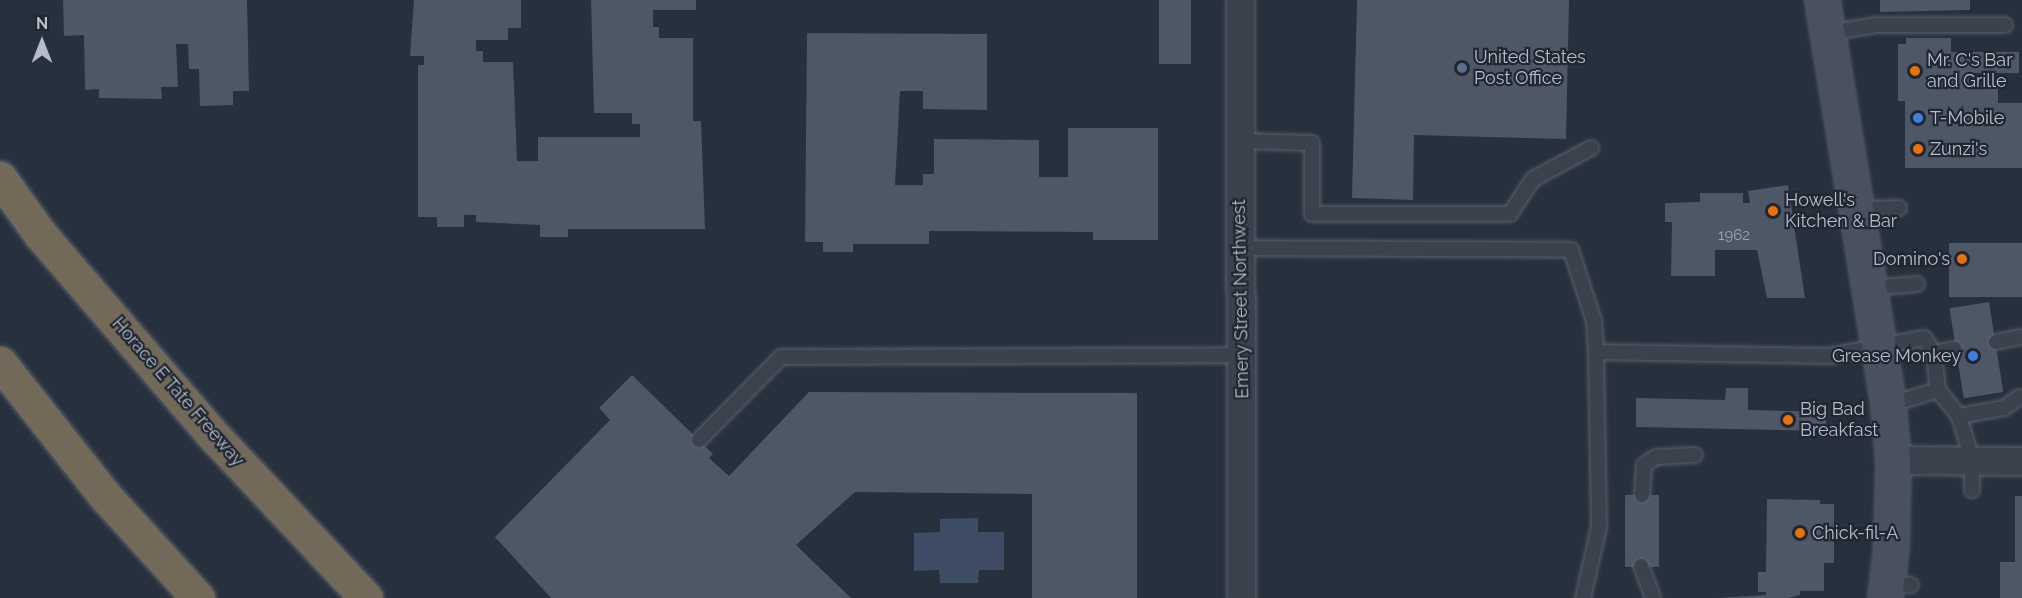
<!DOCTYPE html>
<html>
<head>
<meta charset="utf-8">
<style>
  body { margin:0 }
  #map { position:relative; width:2022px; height:598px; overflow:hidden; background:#27303d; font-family:Raleway,sans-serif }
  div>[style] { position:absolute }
  .water>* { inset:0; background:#3e4d65 }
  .building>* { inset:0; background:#4d5766; transform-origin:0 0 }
  .roads { filter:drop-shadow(0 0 2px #59606b) drop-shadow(0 0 2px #59606b) }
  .lane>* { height:14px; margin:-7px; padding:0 7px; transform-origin:7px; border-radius:7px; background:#3b424e }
  .street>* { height:27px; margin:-13.5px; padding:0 13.5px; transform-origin:13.5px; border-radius:13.5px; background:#3b424e }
  .secondary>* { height:33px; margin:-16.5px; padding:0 16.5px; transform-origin:16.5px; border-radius:16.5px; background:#495160 }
  .highway>* { height:33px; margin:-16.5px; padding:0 16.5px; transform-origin:16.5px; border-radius:16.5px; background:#736959 }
  .dots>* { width:16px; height:16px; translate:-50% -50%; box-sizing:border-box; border:3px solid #202733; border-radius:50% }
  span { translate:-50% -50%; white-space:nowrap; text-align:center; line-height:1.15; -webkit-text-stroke:4.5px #202733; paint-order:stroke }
  .number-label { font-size:15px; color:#9ca4b0 }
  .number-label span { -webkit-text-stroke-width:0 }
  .poi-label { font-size:18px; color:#b7bdc8 }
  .left { translate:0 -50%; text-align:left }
  .right { translate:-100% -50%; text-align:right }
  .street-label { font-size:18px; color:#b7bdc8 }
  .north { position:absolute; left:12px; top:12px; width:60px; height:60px; -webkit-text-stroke:4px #202733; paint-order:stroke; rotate:0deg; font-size:16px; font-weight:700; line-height:24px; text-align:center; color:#b7bdc8 }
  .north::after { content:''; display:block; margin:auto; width:21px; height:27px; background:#b7bdc8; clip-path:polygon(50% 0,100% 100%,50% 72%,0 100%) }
</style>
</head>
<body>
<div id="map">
  <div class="water">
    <i style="clip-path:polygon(978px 518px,978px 532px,1004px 532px,1004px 570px,979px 570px,978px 583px,940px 583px,939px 570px,914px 571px,914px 533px,940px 532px,940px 519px)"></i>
  </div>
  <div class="building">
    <i style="clip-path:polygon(63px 0,247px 0,249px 91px,233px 91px,233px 105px,200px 106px,199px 69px,189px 69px,188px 44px,176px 44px,178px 87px,161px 87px,162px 99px,99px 98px,99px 89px,85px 90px,84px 35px,64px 36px)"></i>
    <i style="clip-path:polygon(414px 0,521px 0,521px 28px,508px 28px,508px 40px,476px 40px,476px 51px,483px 51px,483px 62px,513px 62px,517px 161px,538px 161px,538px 137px,640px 137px,640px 124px,632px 124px,632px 113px,594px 113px,591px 0,696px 0,696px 10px,653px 10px,653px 27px,659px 27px,659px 38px,693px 38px,693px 121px,701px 121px,705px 229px,568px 229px,568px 237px,540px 237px,540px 225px,476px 222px,476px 215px,464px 215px,464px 227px,437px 227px,437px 217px,418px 217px,418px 65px,424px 65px,424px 56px,410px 56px)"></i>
    <i style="left:1159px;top:0;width:32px;height:64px"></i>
    <i style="clip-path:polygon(1357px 0,1569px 0,1566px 139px,1414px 135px,1413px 200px,1352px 198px)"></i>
    <i style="clip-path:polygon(1880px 0,1970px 0,1970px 10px,1880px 12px)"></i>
    <i style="clip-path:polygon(807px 33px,987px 34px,987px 110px,923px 109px,923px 91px,900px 91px,895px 185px,923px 185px,923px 174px,934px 174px,934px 139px,1039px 140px,1039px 177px,1068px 177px,1068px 128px,1158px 128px,1158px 240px,1093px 240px,1093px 232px,929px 231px,929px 244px,853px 244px,853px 252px,823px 252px,823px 242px,805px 242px)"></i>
    <i style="clip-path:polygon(1906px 38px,1951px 38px,1951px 52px,2019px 52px,2019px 73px,1971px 73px,1971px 82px,1998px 82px,1998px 103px,2022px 103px,2022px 168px,1905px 168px,1905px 101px,1898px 101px,1898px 44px,1906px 44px)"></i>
    <i style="clip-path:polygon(1788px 185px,1805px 298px,1767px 298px,1757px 250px,1715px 250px,1715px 276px,1671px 276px,1672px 222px,1665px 222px,1665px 203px,1700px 202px,1700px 193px,1743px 193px,1743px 203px,1750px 203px,1748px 191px)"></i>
    <i style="left:1949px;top:243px;width:73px;height:54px"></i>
    <i style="left:1989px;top:302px;width:91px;height:40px;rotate:81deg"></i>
    <i style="clip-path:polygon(632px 375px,713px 454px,709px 458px,729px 476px,809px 392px,1137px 393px,1137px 598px,1032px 598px,1032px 494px,855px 492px,796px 545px,851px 598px,551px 598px,495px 537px,610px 420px,599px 408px)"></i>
    <i style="clip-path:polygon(1726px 388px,1748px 388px,1748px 410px,1826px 412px,1826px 431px,1636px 427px,1636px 398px,1725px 400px)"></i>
    <i style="left:1625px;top:495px;width:34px;height:72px"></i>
    <i style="clip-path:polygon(2015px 496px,2022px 496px,2022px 598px,2000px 598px,2000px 562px,2015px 562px)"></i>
    <i style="clip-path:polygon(1767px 499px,1820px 500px,1820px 504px,1834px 504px,1834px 563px,1824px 563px,1824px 591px,1800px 591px,1800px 595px,1788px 598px,1718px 598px,1766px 595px,1766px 592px,1758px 592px,1758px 572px,1766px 572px)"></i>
  </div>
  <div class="roads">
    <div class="lane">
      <i style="left:1827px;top:33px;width:51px;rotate:-9.1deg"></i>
      <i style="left:1877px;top:25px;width:128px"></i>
      <i style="left:1240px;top:141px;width:72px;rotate:1.6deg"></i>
      <i style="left:1312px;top:143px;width:71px;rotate:90deg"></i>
      <i style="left:1312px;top:214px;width:198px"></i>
      <i style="left:1510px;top:214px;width:42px;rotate:-56.7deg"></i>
      <i style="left:1533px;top:179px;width:66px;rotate:-28.1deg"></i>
      <i style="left:1855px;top:209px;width:44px;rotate:-1.3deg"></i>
      <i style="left:1239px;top:248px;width:332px;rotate:0.3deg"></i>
      <i style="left:1571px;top:250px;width:75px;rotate:72.1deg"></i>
      <i style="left:1594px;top:321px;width:31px;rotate:86deg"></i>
      <i style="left:1596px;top:352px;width:233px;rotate:1deg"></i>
      <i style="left:1829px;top:356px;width:97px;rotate:-10.7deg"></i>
      <i style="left:1924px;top:338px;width:18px;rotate:56deg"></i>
      <i style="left:1934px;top:353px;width:37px;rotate:84deg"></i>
      <i style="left:1938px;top:390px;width:52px;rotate:163.3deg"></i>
      <i style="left:1869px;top:288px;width:48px;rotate:-4.8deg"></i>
      <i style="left:1996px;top:342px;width:24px;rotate:-12deg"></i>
      <i style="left:1934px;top:353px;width:21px;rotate:-11deg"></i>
      <i style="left:1938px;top:390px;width:33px;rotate:51deg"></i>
      <i style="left:1959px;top:416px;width:46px;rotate:73.5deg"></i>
      <i style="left:1972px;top:460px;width:30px;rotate:90deg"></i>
      <i style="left:1959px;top:416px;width:46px;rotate:-10.1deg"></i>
      <i style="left:2004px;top:408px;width:19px;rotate:-35deg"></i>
      <i style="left:699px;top:440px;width:117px;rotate:-45.3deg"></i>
      <i style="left:781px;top:357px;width:461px;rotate:-0.2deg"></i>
      <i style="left:1642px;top:495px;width:30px;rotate:-86deg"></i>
      <i style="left:1644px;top:465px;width:14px;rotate:-34deg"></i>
      <i style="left:1656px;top:457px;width:39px;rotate:-3deg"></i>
      <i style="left:1641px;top:566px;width:34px;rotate:69deg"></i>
      <i style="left:1887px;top:583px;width:24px;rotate:5deg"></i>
      <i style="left:1583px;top:598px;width:73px;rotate:-77.3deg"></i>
      <i style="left:1599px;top:527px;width:175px;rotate:-91deg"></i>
    </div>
    <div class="street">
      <i style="left:1240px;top:0;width:598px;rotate:89.9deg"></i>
      <i style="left:1893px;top:460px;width:129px;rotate:0.4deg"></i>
    </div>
    <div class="secondary">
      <i style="left:1822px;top:0;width:410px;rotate:80.7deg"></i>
      <i style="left:1888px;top:405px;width:55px;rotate:84.8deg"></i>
      <i style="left:1893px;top:460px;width:87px;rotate:91.3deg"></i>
      <i style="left:1891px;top:547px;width:51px;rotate:96.7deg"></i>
    </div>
    <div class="highway">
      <i style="left:0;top:178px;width:69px;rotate:54.5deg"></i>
      <i style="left:40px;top:234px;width:264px;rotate:49.3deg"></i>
      <i style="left:212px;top:434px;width:225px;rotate:46.8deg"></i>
      <i style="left:0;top:363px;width:171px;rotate:51.7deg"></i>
      <i style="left:106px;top:497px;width:137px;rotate:47.7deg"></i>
    </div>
  </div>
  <div class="dots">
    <i style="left:1462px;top:68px;background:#5c6f8a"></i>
    <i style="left:1915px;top:71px;background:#e8710a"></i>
    <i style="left:1918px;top:118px;background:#3f7fe0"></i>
    <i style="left:1918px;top:149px;background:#e8710a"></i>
    <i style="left:1773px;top:211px;background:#e8710a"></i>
    <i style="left:1962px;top:259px;background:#e8710a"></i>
    <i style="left:1973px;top:356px;background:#3f7fe0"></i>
    <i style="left:1788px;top:420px;background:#e8710a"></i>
    <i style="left:1800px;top:533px;background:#e8710a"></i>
  </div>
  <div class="number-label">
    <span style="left:1734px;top:236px">1962</span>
  </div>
  <div class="poi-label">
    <span class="left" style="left:1474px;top:68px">United States<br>Post Office</span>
    <span class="left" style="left:1927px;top:71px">Mr. C's Bar<br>and Grille</span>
    <span class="left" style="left:1930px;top:118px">T-Mobile</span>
    <span class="left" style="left:1930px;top:149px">Zunzi's</span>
    <span class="left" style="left:1785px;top:211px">Howell's<br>Kitchen &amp; Bar</span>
    <span class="right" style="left:1950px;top:259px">Domino's</span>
    <span class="right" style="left:1961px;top:356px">Grease Monkey</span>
    <span class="left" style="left:1800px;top:420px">Big Bad<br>Breakfast</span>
    <span class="left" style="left:1812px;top:533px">Chick-fil-A</span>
  </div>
  <div class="street-label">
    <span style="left:1241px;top:299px;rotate:-91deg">Emery Street Northwest</span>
    <span style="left:178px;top:392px;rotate:49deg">Horace E Tate Freeway</span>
  </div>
  <div class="north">N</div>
</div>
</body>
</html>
